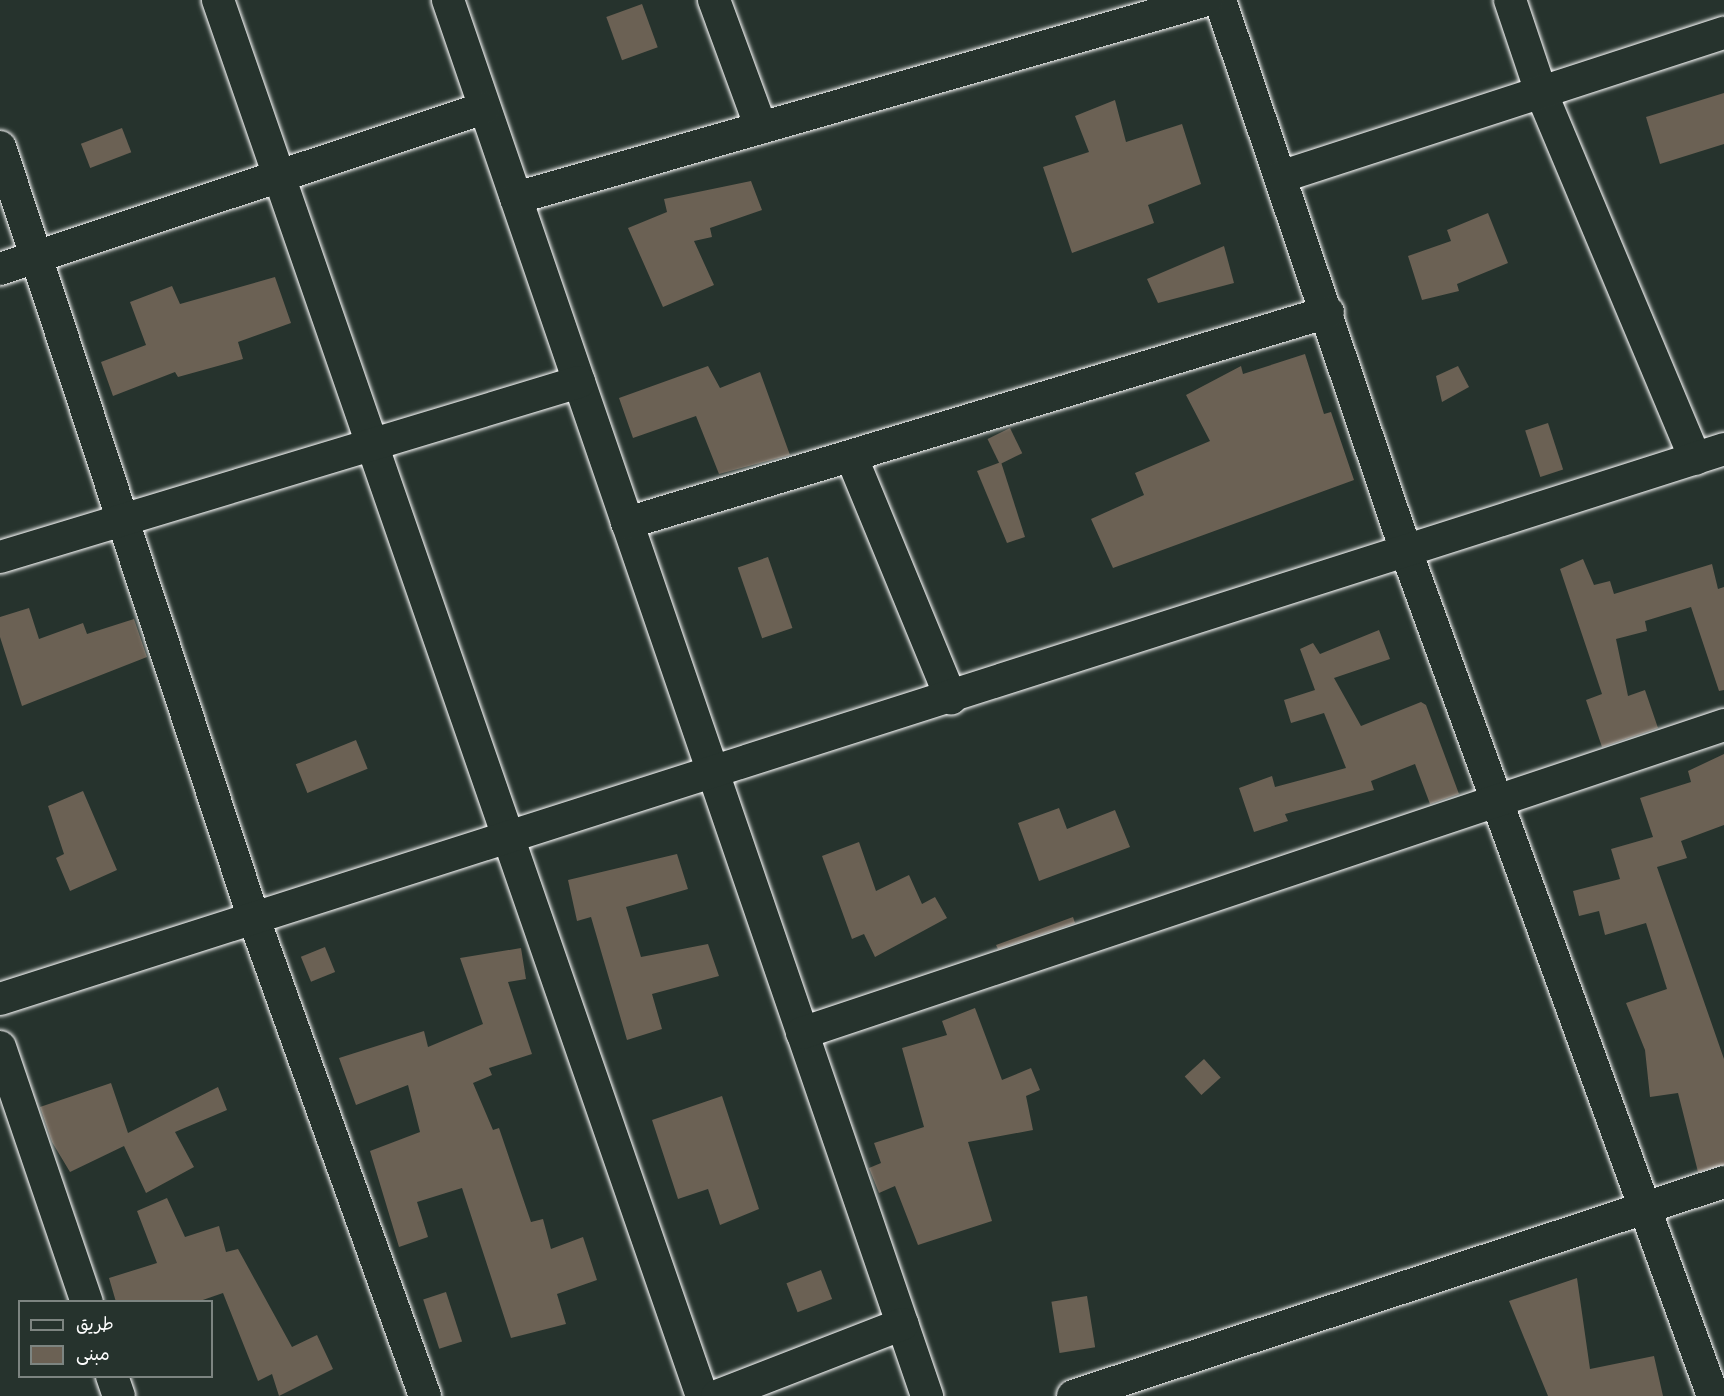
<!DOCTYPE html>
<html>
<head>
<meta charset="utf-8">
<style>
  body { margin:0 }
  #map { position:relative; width:1724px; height:1396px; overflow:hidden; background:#26332d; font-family:"Patrick Hand","Playpen Sans Arabic",sans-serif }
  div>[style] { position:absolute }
  .building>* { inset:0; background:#6b6154; transform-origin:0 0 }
  .roads { filter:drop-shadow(0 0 2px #fff) drop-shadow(0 0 2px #fff) }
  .minor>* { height:32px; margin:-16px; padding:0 16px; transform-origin:16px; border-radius:16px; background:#26332d }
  span { translate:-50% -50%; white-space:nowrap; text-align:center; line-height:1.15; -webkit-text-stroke:4.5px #26332d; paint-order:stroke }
  .legend { position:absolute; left:18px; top:1300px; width:195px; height:78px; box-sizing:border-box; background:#26332d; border:2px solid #7d8581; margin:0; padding:8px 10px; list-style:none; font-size:18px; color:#fff }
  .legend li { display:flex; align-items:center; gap:12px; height:30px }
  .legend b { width:30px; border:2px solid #7d8581 }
</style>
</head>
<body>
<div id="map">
  <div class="building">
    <i style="left:642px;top:4px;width:46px;height:38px;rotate:70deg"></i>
    <i style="clip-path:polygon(1724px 93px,1724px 144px,1660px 164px,1646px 117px)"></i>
    <i style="clip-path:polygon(1115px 100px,1126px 142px,1182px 124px,1201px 184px,1148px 205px,1154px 223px,1072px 253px,1043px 167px,1089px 152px,1075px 116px)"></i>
    <i style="left:122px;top:128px;width:26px;height:44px;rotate:69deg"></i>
    <i style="clip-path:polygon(751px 181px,762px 210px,710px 228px,712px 237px,694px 241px,714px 285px,663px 307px,628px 228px,667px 212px,664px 199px)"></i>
    <i style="clip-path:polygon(1488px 213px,1508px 263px,1457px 284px,1459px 291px,1422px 300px,1408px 256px,1451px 241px,1447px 230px)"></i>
    <i style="clip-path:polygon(1224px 246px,1234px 283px,1158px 303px,1147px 279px)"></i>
    <i style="clip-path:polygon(275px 277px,291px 323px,238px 342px,243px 359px,178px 377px,175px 372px,113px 396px,101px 362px,146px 345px,130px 302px,172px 286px,180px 304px)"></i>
    <i style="clip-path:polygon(1305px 354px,1324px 414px,1331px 412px,1354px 480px,1113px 568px,1091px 519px,1144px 495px,1135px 473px,1210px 441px,1186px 395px,1241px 366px,1243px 374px)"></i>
    <i style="clip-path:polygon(708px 366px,720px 388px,760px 372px,790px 455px,719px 474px,696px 416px,633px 438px,619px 398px)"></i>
    <i style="clip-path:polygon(1458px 366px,1469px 387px,1442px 402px,1436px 376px)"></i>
    <i style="left:1548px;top:423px;width:49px;height:24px;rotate:72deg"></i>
    <i style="left:1010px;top:428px;width:28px;height:25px;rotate:64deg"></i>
    <i style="clip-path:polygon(1001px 462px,1025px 537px,1007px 543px,977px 471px)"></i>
    <i style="left:768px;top:557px;width:75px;height:32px;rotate:71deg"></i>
    <i style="clip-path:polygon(1583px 559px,1594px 585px,1610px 581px,1614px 594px,1712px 564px,1718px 589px,1724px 587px,1724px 690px,1719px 691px,1691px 607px,1645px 621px,1647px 631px,1616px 639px,1628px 696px,1645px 690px,1658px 728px,1602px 747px,1586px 700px,1602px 694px,1560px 569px)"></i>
    <i style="clip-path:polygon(29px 608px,39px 639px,83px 623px,87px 634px,134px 619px,147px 657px,22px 706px,0 637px,0 617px)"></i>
    <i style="clip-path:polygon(1379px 630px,1390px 659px,1334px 678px,1361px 726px,1421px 702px,1426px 705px,1459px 794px,1430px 804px,1415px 764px,1371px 781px,1374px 790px,1285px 814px,1288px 821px,1254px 832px,1239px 788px,1272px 776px,1275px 787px,1346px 768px,1324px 713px,1291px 723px,1284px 700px,1315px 690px,1300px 649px,1313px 643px,1320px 654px)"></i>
    <i style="left:356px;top:740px;width:31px;height:65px;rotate:68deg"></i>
    <i style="clip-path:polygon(1724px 754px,1724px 825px,1681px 841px,1687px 858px,1657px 867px,1724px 1059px,1724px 1165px,1698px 1172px,1678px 1093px,1650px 1097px,1645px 1050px,1626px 1003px,1667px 989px,1646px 923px,1605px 935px,1599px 911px,1579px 916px,1573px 891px,1620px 879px,1611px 849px,1653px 837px,1640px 798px,1691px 782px,1688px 771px)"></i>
    <i style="clip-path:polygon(83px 791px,117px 870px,70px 891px,56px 858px,64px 854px,48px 806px)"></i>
    <i style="clip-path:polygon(1059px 808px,1067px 829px,1115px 810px,1130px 847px,1039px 881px,1018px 823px)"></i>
    <i style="clip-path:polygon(859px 842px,876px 891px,909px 875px,922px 904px,935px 897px,947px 918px,875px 957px,864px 934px,852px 939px,822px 856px)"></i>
    <i style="clip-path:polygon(677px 854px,688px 889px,626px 907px,641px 957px,708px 944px,719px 976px,652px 994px,662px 1029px,627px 1040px,591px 917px,577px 921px,568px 880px)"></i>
    <i style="clip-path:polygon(1073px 917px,1075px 923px,998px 949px,996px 945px)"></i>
    <i style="left:325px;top:947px;width:27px;height:26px;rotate:68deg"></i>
    <i style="clip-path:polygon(521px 948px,526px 979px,508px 982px,532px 1054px,489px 1068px,492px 1075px,473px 1083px,493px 1130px,499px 1128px,531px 1222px,543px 1219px,551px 1249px,583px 1237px,597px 1280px,557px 1294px,566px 1324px,511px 1338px,462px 1188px,417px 1202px,428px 1237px,399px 1247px,370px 1151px,420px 1132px,408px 1085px,356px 1105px,339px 1058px,424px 1031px,428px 1047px,483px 1024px,460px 958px)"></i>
    <i style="clip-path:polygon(975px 1008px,1002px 1080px,1031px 1068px,1040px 1090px,1026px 1096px,1033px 1130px,968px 1142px,992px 1221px,918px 1245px,895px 1186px,879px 1193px,869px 1168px,881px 1163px,874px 1143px,924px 1127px,902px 1048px,947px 1035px,942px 1021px)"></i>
    <i style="left:1204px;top:1059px;width:25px;height:26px;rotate:48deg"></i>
    <i style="clip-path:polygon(111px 1083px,128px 1133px,218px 1087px,227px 1110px,175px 1132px,194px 1167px,146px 1193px,124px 1146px,70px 1172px,52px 1142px,40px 1107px)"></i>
    <i style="clip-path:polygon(722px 1096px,759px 1209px,720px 1225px,708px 1189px,678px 1199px,652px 1120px)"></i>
    <i style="clip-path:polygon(167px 1198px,185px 1237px,219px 1226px,226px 1252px,238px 1249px,292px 1347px,317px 1335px,333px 1369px,279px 1396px,272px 1374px,258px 1381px,223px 1293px,197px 1302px,116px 1302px,109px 1278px,157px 1263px,137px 1211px)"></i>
    <i style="left:821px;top:1270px;width:31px;height:37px;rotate:69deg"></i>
    <i style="clip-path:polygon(1577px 1278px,1590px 1369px,1654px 1356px,1663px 1396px,1548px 1396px,1509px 1301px)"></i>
    <i style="left:446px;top:1292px;width:52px;height:24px;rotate:72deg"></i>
    <i style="left:1087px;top:1296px;width:52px;height:36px;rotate:81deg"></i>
  </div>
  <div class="roads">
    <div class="minor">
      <i style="left:218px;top:0;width:1478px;rotate:70.88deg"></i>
      <i style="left:448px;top:0;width:1476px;rotate:71.06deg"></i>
      <i style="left:714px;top:0;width:136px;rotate:69.8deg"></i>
      <i style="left:1220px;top:0;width:582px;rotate:71.35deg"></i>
      <i style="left:1406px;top:551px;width:899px;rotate:70.03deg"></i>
      <i style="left:1510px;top:0;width:97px;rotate:71.4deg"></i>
      <i style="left:1541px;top:92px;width:398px;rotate:67.2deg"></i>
      <i style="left:0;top:147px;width:813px;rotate:71.79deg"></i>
      <i style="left:254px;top:919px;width:507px;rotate:70.28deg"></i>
      <i style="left:1280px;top:177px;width:467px;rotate:-18deg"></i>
      <i style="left:516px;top:198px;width:719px;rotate:-15.99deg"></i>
      <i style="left:0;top:269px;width:510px;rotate:-18.4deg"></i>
      <i style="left:852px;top:458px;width:260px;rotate:67.6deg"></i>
      <i style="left:627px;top:523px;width:732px;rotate:-16.75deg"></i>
      <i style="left:0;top:557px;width:605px;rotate:-16.82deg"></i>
      <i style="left:0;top:999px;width:1810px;rotate:-17.69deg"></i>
      <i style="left:802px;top:1033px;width:972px;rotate:-18.47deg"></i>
      <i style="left:0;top:1047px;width:269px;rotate:71.2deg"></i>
      <i style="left:112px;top:1376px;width:21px;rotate:71deg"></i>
      <i style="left:717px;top:1396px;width:199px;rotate:-21.2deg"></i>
      <i style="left:1073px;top:1396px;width:685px;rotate:-18.2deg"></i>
    </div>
  </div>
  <ul class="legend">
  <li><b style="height:8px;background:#26332d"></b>طريق</li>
  <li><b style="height:16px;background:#6b6154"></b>مبنى</li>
  </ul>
</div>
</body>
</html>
